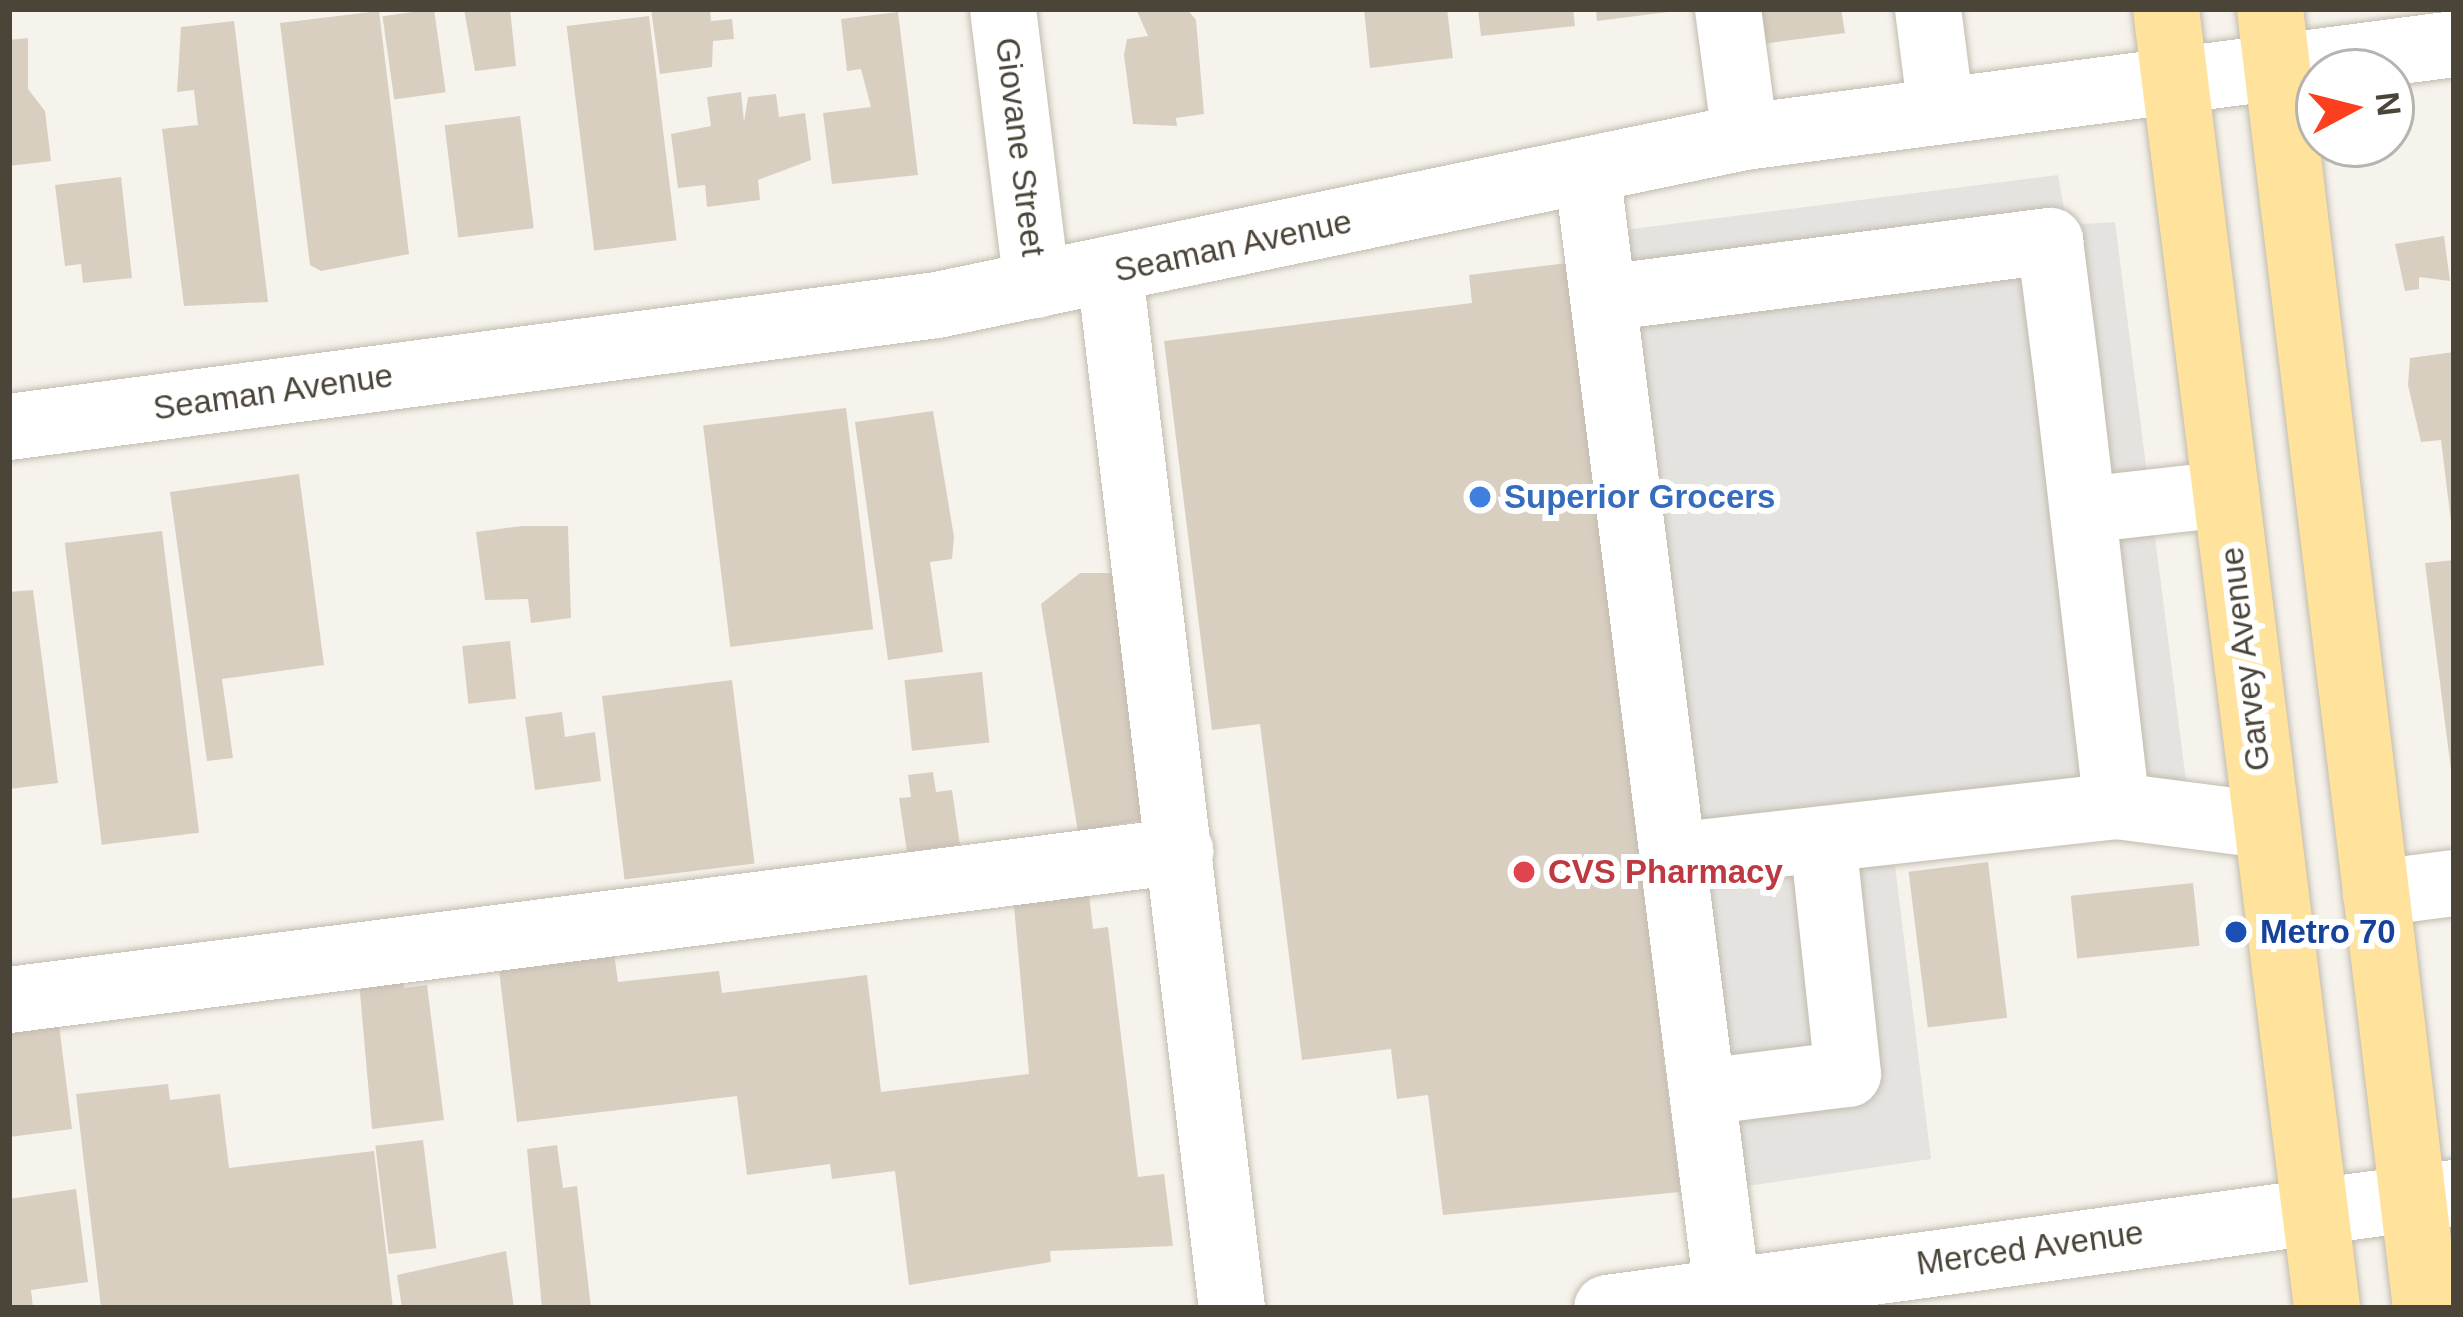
<!DOCTYPE html>
<html>
<head>
<meta charset="utf-8">
<style>
  body { margin:0 }
  #map { position:relative; width:2463px; height:1317px; overflow:hidden; background:#f6f3ec; font-family:Helvetica,sans-serif }
  div>[style] { position:absolute }
  .parking>* { inset:0; background:#e5e3e0 }
  .building>* { inset:0; background:#d8cfc1; transform-origin:0 0 }
  .roads { filter:drop-shadow(0 0 3px #c2bbae) drop-shadow(0 0 3px #c2bbae) }
  .minor>* { height:66px; margin:-33px; padding:0 33px; transform-origin:33px; border-radius:33px; background:#fff }
  .major>* { height:66px; margin:-33px; padding:0 33px; transform-origin:33px; border-radius:33px; background:#ffe39c }
  .dots>* { width:33px; height:33px; translate:-50% -50%; box-sizing:border-box; border:6px solid #fff; border-radius:50% }
  span { translate:-50% -50%; white-space:nowrap; text-align:center; line-height:1.15; -webkit-text-stroke:12px #fff; paint-order:stroke }
  .street-label { font-size:33px; color:#4b4439 }
  .shop-label { font-size:33px; color:#366cbe; font-weight:700 }
  .left { translate:0 -50%; text-align:left }
  .health-label { font-size:33px; color:#be3a42; font-weight:700 }
  .transit-label { font-size:33px; color:#164399; font-weight:700 }
  .frame { position:absolute; inset:0; border:12px solid #4b4439; pointer-events:none }
  .north { position:absolute; left:2295px; top:48px; width:120px; height:120px; box-sizing:border-box; background:#fff; border:3px solid #b7b4b0; border-radius:50%; rotate:83deg; font-size:33px; font-weight:700; line-height:48px; text-align:center; color:#4b4439 }
  .north::after { content:''; display:block; margin:auto; width:42px; height:54px; background:#fc3f1d; clip-path:polygon(50% 0,100% 100%,50% 72%,0 100%) }
</style>
</head>
<body>
<div id="map">
  <div class="parking">
    <i style="clip-path:polygon(2058px 175px,2067px 225px,2115px 222px,2191px 820px,1894px 857px,1931px 1159px,1679px 1196px,1576px 236px)"></i>
  </div>
  <div class="building">
    <i style="left:434px;top:9px;width:84px;height:52px;rotate:82deg"></i>
    <i style="clip-path:polygon(464px 9px,510px 9px,516px 66px,475px 71px)"></i>
    <i style="clip-path:polygon(651px 9px,710px 9px,711px 21px,732px 19px,734px 39px,713px 41px,712px 67px,660px 74px)"></i>
    <i style="clip-path:polygon(1136px 9px,1187px 9px,1196px 20px,1204px 114px,1176px 118px,1177px 126px,1133px 124px,1124px 55px,1127px 39px,1148px 36px)"></i>
    <i style="clip-path:polygon(1364px 9px,1447px 9px,1453px 58px,1370px 68px)"></i>
    <i style="clip-path:polygon(1478px 9px,1573px 9px,1575px 26px,1481px 36px)"></i>
    <i style="clip-path:polygon(1596px 9px,1667px 9px,1668px 12px,1597px 21px)"></i>
    <i style="clip-path:polygon(1749px 9px,1841px 9px,1845px 33px,1754px 45px)"></i>
    <i style="clip-path:polygon(379px 11px,409px 254px,321px 271px,310px 265px,280px 23px)"></i>
    <i style="clip-path:polygon(898px 12px,918px 175px,832px 184px,823px 113px,871px 107px,861px 69px,847px 71px,841px 19px)"></i>
    <i style="left:649px;top:16px;width:226px;height:83px;rotate:83deg"></i>
    <i style="clip-path:polygon(234px 21px,268px 302px,184px 306px,162px 129px,198px 125px,194px 90px,177px 92px,181px 27px)"></i>
    <i style="clip-path:polygon(28px 38px,28px 89px,45px 111px,51px 161px,9px 166px,9px 40px)"></i>
    <i style="clip-path:polygon(741px 92px,744px 122px,748px 97px,776px 94px,779px 117px,805px 113px,811px 160px,758px 180px,760px 200px,707px 207px,705px 185px,678px 188px,671px 134px,711px 126px,707px 97px)"></i>
    <i style="left:520px;top:116px;width:113px;height:76px;rotate:83deg"></i>
    <i style="clip-path:polygon(121px 177px,132px 278px,83px 283px,81px 264px,65px 266px,55px 185px)"></i>
    <i style="clip-path:polygon(2444px 236px,2450px 281px,2419px 277px,2419px 289px,2405px 291px,2395px 244px)"></i>
    <i style="clip-path:polygon(1576px 262px,1672px 1045px,1662px 1047px,1680px 1192px,1443px 1215px,1428px 1095px,1397px 1099px,1391px 1049px,1302px 1060px,1260px 724px,1212px 730px,1164px 341px,1472px 303px,1469px 275px)"></i>
    <i style="clip-path:polygon(2454px 352px,2454px 522px,2451px 522px,2441px 440px,2421px 442px,2408px 385px,2410px 358px)"></i>
    <i style="left:846px;top:408px;width:223px;height:144px;rotate:83deg"></i>
    <i style="clip-path:polygon(933px 411px,954px 537px,952px 559px,930px 562px,943px 652px,888px 660px,855px 422px)"></i>
    <i style="clip-path:polygon(299px 474px,324px 665px,222px 679px,233px 758px,207px 761px,170px 492px)"></i>
    <i style="clip-path:polygon(522px 526px,568px 526px,571px 618px,531px 623px,528px 599px,485px 600px,476px 532px)"></i>
    <i style="left:162px;top:531px;width:304px;height:98px;rotate:83deg"></i>
    <i style="clip-path:polygon(2454px 560px,2454px 770px,2451px 770px,2425px 563px)"></i>
    <i style="clip-path:polygon(1080px 573px,1127px 573px,1157px 817px,1078px 832px,1041px 604px)"></i>
    <i style="clip-path:polygon(33px 590px,58px 783px,9px 789px,9px 592px)"></i>
    <i style="left:510px;top:641px;width:58px;height:48px;rotate:84deg"></i>
    <i style="left:982px;top:672px;width:71px;height:78px;rotate:84deg"></i>
    <i style="left:732px;top:680px;width:185px;height:131px;rotate:83deg"></i>
    <i style="clip-path:polygon(562px 712px,565px 737px,595px 732px,601px 781px,535px 790px,525px 717px)"></i>
    <i style="clip-path:polygon(933px 772px,936px 792px,952px 790px,960px 845px,907px 852px,899px 798px,911px 797px,908px 775px)"></i>
    <i style="left:1988px;top:862px;width:157px;height:80px;rotate:83deg"></i>
    <i style="left:2193px;top:883px;width:63px;height:123px;rotate:84deg"></i>
    <i style="clip-path:polygon(1088px 886px,1093px 929px,1108px 927px,1138px 1177px,1164px 1174px,1173px 1246px,1050px 1251px,1051px 1262px,909px 1285px,895px 1171px,832px 1179px,830px 1164px,747px 1175px,737px 1096px,517px 1122px,497px 952px,612px 939px,618px 982px,719px 971px,722px 993px,867px 975px,881px 1092px,1029px 1074px,1013px 895px)"></i>
    <i style="clip-path:polygon(400px 964px,404px 988px,427px 985px,444px 1120px,372px 1129px,358px 970px)"></i>
    <i style="clip-path:polygon(9px 1013px,59px 1025px,72px 1129px,9px 1137px)"></i>
    <i style="clip-path:polygon(168px 1084px,170px 1100px,220px 1094px,229px 1168px,374px 1151px,393px 1308px,101px 1308px,76px 1094px)"></i>
    <i style="left:423px;top:1140px;width:109px;height:48px;rotate:83deg"></i>
    <i style="clip-path:polygon(557px 1145px,563px 1188px,577px 1186px,591px 1308px,542px 1308px,527px 1149px)"></i>
    <i style="clip-path:polygon(76px 1189px,88px 1282px,31px 1290px,33px 1308px,9px 1308px,9px 1199px)"></i>
    <i style="clip-path:polygon(506px 1251px,514px 1308px,402px 1308px,397px 1275px)"></i>
  </div>
  <div class="roads">
    <div class="minor">
      <i style="left:1003px;top:9px;width:278px;rotate:83deg"></i>
      <i style="left:1728px;top:9px;width:129px;rotate:82.4deg"></i>
      <i style="left:1928px;top:9px;width:103px;rotate:82.7deg"></i>
      <i style="left:1587px;top:170px;width:1130px;rotate:82.88deg"></i>
      <i style="left:1110px;top:273px;width:1042px;rotate:83.28deg"></i>
      <i style="left:1604px;top:298px;width:450px;rotate:-7.3deg"></i>
      <i style="left:2050px;top:241px;width:144px;rotate:82.8deg"></i>
      <i style="left:2068px;top:384px;width:425px;rotate:83.4deg"></i>
      <i style="left:2117px;top:806px;width:448px;rotate:173.6deg"></i>
      <i style="left:9px;top:427px;width:936px;rotate:-7.49deg"></i>
      <i style="left:937px;top:305px;width:825px;rotate:-11.75deg"></i>
      <i style="left:1745px;top:137px;width:715px;rotate:-7.47deg"></i>
      <i style="left:2083px;top:510px;width:144px;rotate:-6.4deg"></i>
      <i style="left:2117px;top:806px;width:148px;rotate:7.4deg"></i>
      <i style="left:2376px;top:893px;width:79px;rotate:-7.3deg"></i>
      <i style="left:9px;top:1000px;width:1181px;rotate:-7.25deg"></i>
      <i style="left:1703px;top:1092px;width:146px;rotate:-7.1deg"></i>
      <i style="left:1848px;top:1074px;width:236px;rotate:-96.1deg"></i>
      <i style="left:1607px;top:1308px;width:855px;rotate:-7.73deg"></i>
    </div>
    <div class="major">
      <i style="left:2166px;top:9px;width:1309px;rotate:82.93deg"></i>
      <i style="left:2270px;top:9px;width:1308px;rotate:83.15deg"></i>
    </div>
  </div>
  <div class="dots">
    <i style="left:1480px;top:497px;background:#3f7fe0"></i>
    <i style="left:1524px;top:872px;background:#e0444e"></i>
    <i style="left:2236px;top:932px;background:#1a4fb4"></i>
  </div>
  <div class="street-label">
    <span style="left:1020px;top:147px;rotate:83deg">Giovane Street</span>
    <span style="left:1233px;top:246px;rotate:-12deg">Seaman Avenue</span>
    <span style="left:273px;top:392px;rotate:-8deg">Seaman Avenue</span>
    <span style="left:2245px;top:659px;rotate:-97deg">Garvey Avenue</span>
    <span style="left:2030px;top:1248px;rotate:-8deg">Merced Avenue</span>
  </div>
  <div class="shop-label">
    <span class="left" style="left:1504px;top:497px">Superior Grocers</span>
  </div>
  <div class="health-label">
    <span class="left" style="left:1548px;top:872px">CVS Pharmacy</span>
  </div>
  <div class="transit-label">
    <span class="left" style="left:2260px;top:932px">Metro 70</span>
  </div>
  <div class="frame"></div>
  <div class="north">N</div>
</div>
</body>
</html>
